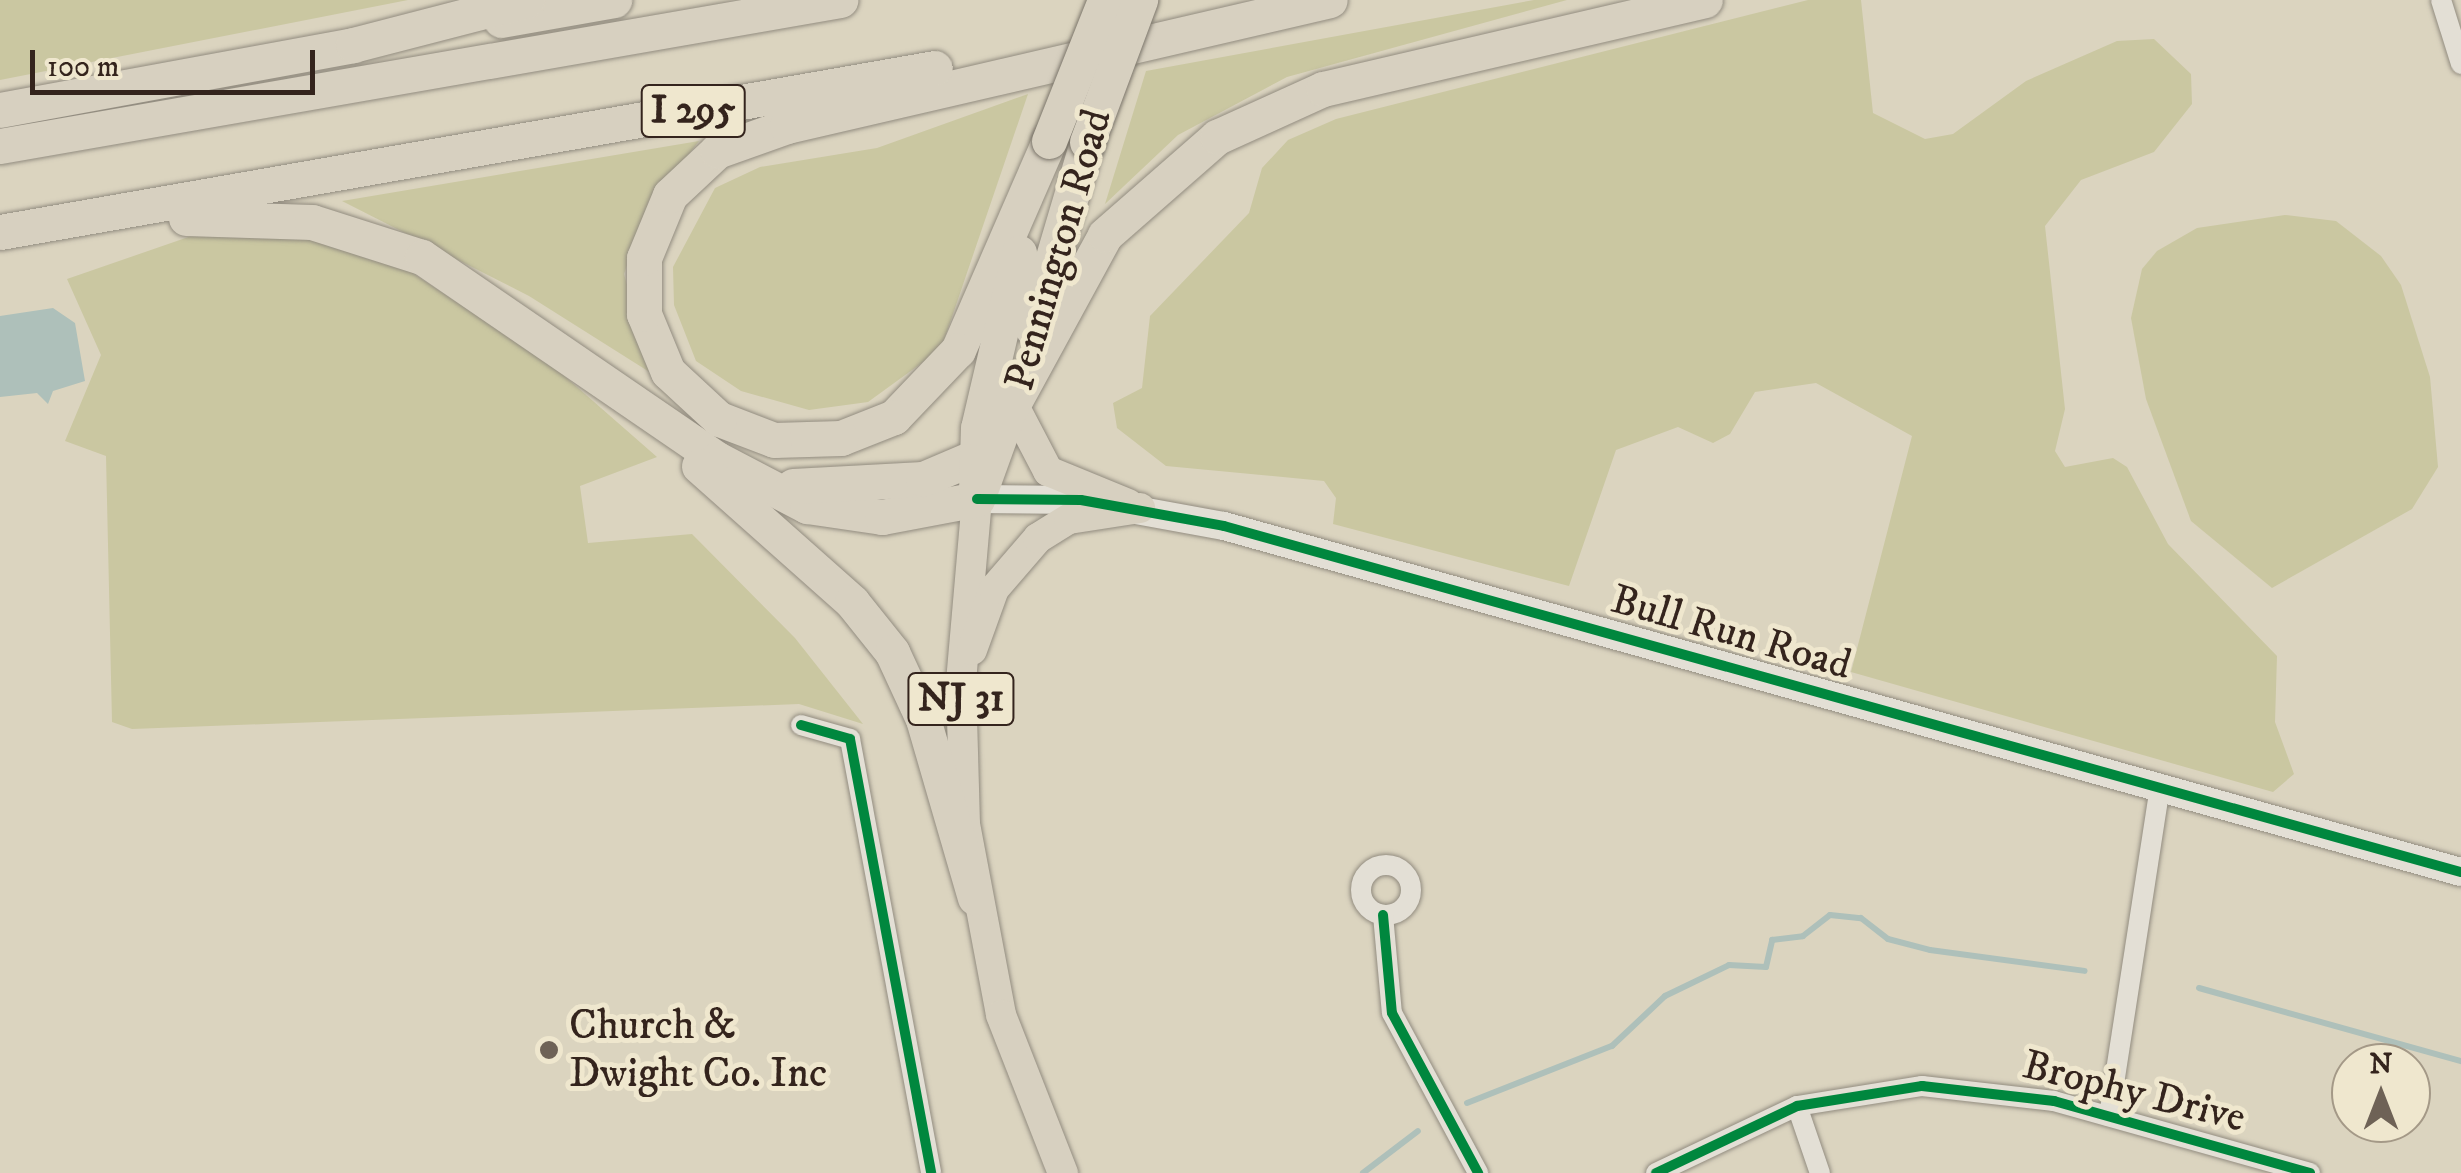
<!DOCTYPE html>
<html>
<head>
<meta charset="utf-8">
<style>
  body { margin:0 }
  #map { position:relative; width:2461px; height:1173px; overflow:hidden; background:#dbd4bf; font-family:"IM FELL DW Pica",serif }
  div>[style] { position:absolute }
  .green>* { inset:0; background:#cac7a1 }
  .water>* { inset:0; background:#aec0ba }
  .stream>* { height:6px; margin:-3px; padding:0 3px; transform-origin:3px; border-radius:3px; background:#aec0ba }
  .roads { filter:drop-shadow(0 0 2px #928c80) drop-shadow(0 0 2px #928c80) }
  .street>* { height:20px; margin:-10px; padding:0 10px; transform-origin:10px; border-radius:10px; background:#e3dfd5 }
  .street>.ring { margin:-10px; padding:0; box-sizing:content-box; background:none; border:20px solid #e3dfd5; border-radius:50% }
  .secondary>* { height:28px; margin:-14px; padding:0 14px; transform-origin:14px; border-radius:14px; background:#e3dfd5 }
  .primary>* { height:30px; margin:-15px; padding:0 15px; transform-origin:15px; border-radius:15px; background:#d7d0c0 }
  .highway>* { height:35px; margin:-17.5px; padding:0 17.5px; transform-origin:17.5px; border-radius:17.5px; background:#d7d0c0 }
  .bridges { filter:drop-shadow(0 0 2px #7b756a) drop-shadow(0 0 2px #7b756a) }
  .highway-bridge>* { height:35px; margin:-17.5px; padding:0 17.5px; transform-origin:17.5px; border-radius:17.5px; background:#d7d0c0 }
  .cycleway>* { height:10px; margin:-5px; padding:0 5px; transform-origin:5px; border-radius:5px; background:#00873e }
  .dots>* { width:28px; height:28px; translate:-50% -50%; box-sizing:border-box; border:5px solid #efe7ce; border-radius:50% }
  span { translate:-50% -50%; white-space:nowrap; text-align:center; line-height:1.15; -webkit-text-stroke:10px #efe7ce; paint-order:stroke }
  .shield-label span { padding:2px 8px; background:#efe7ce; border:2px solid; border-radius:8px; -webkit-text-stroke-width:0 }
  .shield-label { font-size:40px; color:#34241d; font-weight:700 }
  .street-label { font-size:42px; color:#34241d }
  .poi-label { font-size:42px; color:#34241d }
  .left { translate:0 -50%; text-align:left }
  .north { position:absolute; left:2331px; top:1043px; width:100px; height:100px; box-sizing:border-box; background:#efe7ce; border:2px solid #a49987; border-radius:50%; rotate:0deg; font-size:28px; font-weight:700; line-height:40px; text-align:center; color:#34241d }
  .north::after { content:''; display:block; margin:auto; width:35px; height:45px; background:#6e6256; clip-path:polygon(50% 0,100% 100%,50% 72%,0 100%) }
  .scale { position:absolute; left:30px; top:50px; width:285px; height:45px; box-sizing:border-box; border:5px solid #34241d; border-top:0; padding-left:12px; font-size:30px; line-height:35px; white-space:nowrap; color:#34241d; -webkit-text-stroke:8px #efe7ce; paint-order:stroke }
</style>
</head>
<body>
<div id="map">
  <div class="green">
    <i style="clip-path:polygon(0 0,408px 0,0 80px)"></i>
    <i style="clip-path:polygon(1534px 0,1567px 0,1287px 77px,1178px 135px,1105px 204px,1146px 71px)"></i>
    <i style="clip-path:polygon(1808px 0,1861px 0,1873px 113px,1925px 139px,1953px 134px,2026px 81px,2117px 41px,2154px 39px,2191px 74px,2192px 104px,2154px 152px,2081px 180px,2045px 226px,2065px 409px,2055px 451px,2065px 467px,2113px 458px,2127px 467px,2168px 544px,2277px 656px,2275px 722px,2294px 774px,2273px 792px,1851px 672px,1912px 436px,1816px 383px,1755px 392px,1730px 434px,1713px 443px,1678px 427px,1616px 450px,1569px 586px,1333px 524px,1336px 498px,1324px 481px,1166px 466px,1117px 428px,1113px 403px,1142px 388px,1150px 316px,1249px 213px,1262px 168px,1288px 140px,1336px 119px)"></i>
    <i style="clip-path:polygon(1028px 94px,941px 349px,868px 402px,809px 410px,741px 391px,696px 361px,674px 305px,673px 267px,715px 188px,760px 167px,877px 148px)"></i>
    <i style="clip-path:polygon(699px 141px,646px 210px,624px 274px,651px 373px,529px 296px,342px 201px)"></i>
    <i style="clip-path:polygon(2285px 215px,2336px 221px,2381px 256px,2401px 285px,2430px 377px,2438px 467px,2412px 509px,2272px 588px,2191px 521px,2146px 399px,2131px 318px,2142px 269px,2157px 251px,2197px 228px)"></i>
    <i style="clip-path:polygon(200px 233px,309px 236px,411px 272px,553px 366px,657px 457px,580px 486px,588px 543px,692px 534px,795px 638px,863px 724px,799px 704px,132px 729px,112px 722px,106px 456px,65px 441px,101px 355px,67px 279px)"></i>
  </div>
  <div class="water">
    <i style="clip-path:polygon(53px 308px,75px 323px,85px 381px,53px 391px,48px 404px,37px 393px,0 397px,0 316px)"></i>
  </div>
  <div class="stream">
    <i style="left:2199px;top:988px;width:272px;rotate:15.6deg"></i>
    <i style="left:1467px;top:1103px;width:156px;rotate:-21.5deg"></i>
    <i style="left:1612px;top:1046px;width:73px;rotate:-43.3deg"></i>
    <i style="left:1665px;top:996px;width:71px;rotate:-25.8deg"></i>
    <i style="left:1729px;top:965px;width:37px;rotate:3deg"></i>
    <i style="left:1766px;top:967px;width:28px;rotate:-77deg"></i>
    <i style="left:1772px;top:940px;width:31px;rotate:-7deg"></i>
    <i style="left:1803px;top:936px;width:34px;rotate:-38deg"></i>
    <i style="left:1830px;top:915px;width:31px;rotate:6deg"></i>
    <i style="left:1861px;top:918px;width:34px;rotate:38deg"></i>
    <i style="left:1888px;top:939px;width:43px;rotate:14.7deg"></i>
    <i style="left:1930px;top:950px;width:156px;rotate:7.7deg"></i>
    <i style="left:1363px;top:1173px;width:69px;rotate:-37.4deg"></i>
  </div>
  <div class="roads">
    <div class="street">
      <i style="left:2441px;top:0;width:67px;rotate:72.6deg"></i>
      <i style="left:801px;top:725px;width:51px;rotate:15.9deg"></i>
      <i style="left:850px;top:739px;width:441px;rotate:79.4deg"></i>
      <i class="ring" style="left:1361px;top:865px;width:30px;height:30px"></i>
      <i style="left:1383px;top:915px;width:98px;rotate:84.8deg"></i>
      <i style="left:1392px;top:1013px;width:182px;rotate:61.7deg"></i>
      <i style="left:1797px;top:1106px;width:71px;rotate:71.1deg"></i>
      <i style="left:2109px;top:1116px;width:334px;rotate:-81.2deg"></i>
      <i style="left:1656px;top:1173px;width:156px;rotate:-25.4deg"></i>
      <i style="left:1797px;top:1106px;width:127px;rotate:-9.1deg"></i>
      <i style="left:1922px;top:1086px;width:133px;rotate:6.5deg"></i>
      <i style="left:2054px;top:1101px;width:266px;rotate:15.7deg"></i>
    </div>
    <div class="secondary">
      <i style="left:977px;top:499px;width:104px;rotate:0.6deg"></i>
      <i style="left:1081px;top:500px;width:145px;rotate:10.3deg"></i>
      <i style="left:1224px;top:526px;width:1284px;rotate:15.63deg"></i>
    </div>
    <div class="primary">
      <i style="left:1013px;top:404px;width:76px;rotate:62.4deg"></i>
      <i style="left:1048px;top:471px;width:87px;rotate:22.4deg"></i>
      <i style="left:977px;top:499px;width:183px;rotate:95deg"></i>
      <i style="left:961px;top:681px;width:143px;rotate:88.4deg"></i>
      <i style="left:965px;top:824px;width:194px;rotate:79.3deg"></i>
      <i style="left:1001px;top:1015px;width:170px;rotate:68.6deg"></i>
      <i style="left:972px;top:650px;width:65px;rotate:-70.2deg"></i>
      <i style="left:994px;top:589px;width:67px;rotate:-49.2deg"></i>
      <i style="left:1038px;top:538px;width:36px;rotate:-32deg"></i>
      <i style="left:1069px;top:519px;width:72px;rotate:-8.8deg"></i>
    </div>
    <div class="highway">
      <i style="left:501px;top:20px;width:115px;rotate:-10deg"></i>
      <i style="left:0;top:110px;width:359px;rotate:-10.4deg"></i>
      <i style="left:353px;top:45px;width:180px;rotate:-14.5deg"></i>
      <i style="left:1049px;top:141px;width:228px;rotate:113.5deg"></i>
      <i style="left:958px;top:350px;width:93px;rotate:133.7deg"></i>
      <i style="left:894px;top:417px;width:57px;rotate:158.4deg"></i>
      <i style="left:841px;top:438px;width:67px;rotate:178.3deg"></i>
      <i style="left:774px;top:440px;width:59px;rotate:-159.1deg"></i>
      <i style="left:719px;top:419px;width:69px;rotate:-137.3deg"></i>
      <i style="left:668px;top:372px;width:63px;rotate:-112.5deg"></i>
      <i style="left:644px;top:314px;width:56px;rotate:-90deg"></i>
      <i style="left:644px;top:258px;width:68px;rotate:-67.6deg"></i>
      <i style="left:670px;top:195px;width:64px;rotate:-43.1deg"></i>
      <i style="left:717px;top:151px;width:74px;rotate:-19.7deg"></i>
      <i style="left:787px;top:126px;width:557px;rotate:-13.06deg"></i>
      <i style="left:0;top:146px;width:853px;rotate:-9.86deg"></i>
      <i style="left:186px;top:218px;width:126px;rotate:1.8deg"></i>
      <i style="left:312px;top:222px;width:115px;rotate:17.7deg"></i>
      <i style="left:422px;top:257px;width:358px;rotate:34.4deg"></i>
      <i style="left:717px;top:459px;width:102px;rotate:27.6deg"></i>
      <i style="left:807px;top:506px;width:76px;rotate:8.3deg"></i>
      <i style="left:882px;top:517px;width:97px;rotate:-10.7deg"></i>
      <i style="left:0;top:232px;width:949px;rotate:-9.95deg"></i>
      <i style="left:1032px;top:328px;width:194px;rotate:-73.5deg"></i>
      <i style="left:1013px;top:404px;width:192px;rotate:-61.4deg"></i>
      <i style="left:1105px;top:235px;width:149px;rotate:-41.2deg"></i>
      <i style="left:1217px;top:137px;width:116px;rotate:-24.4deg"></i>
      <i style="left:1323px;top:89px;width:392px;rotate:-13.1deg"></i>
      <i style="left:699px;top:466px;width:205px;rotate:41.6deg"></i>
      <i style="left:852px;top:602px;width:64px;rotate:51.3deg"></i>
      <i style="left:892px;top:652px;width:74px;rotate:65.2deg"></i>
      <i style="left:923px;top:719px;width:186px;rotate:73.8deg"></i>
      <i style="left:793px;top:486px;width:130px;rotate:-3.1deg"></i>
      <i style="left:923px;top:479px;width:72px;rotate:-23deg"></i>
      <i style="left:976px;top:491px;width:63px;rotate:-88.2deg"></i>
      <i style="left:978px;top:428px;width:180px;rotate:-76.8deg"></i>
      <i style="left:977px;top:499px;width:123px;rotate:-70.1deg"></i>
    </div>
  </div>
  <div class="bridges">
    <div class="highway-bridge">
      <i style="left:1049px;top:141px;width:152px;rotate:-68.3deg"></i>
      <i style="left:1087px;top:142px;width:152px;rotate:-69.5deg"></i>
    </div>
  </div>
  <div class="cycleway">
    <i style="left:977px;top:499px;width:104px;rotate:0.6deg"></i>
    <i style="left:1081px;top:500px;width:145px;rotate:10.3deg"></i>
    <i style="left:1224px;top:526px;width:1284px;rotate:15.63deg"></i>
    <i style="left:801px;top:725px;width:51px;rotate:15.9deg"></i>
    <i style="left:850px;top:739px;width:441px;rotate:79.4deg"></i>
    <i style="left:1383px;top:915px;width:98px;rotate:84.8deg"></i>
    <i style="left:1392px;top:1013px;width:182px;rotate:61.7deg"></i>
    <i style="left:1656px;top:1173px;width:156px;rotate:-25.4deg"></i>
    <i style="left:1797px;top:1106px;width:127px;rotate:-9.1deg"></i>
    <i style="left:1922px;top:1086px;width:133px;rotate:6.5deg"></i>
    <i style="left:2054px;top:1101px;width:266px;rotate:15.7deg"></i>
  </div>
  <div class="dots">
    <i style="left:549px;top:1050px;background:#6e6256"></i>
  </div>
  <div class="shield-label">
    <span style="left:693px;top:111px">I 295</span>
    <span style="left:961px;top:699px">NJ 31</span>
  </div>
  <div class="street-label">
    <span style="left:1059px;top:250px;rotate:-74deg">Pennington Road</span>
    <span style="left:1731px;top:633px;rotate:16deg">Bull Run Road</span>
    <span style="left:2134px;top:1092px;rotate:14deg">Brophy Drive</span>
  </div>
  <div class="poi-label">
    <span class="left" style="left:569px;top:1050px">Church &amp;<br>Dwight Co. Inc</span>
  </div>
  <div class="north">N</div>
  <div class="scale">100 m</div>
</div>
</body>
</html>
